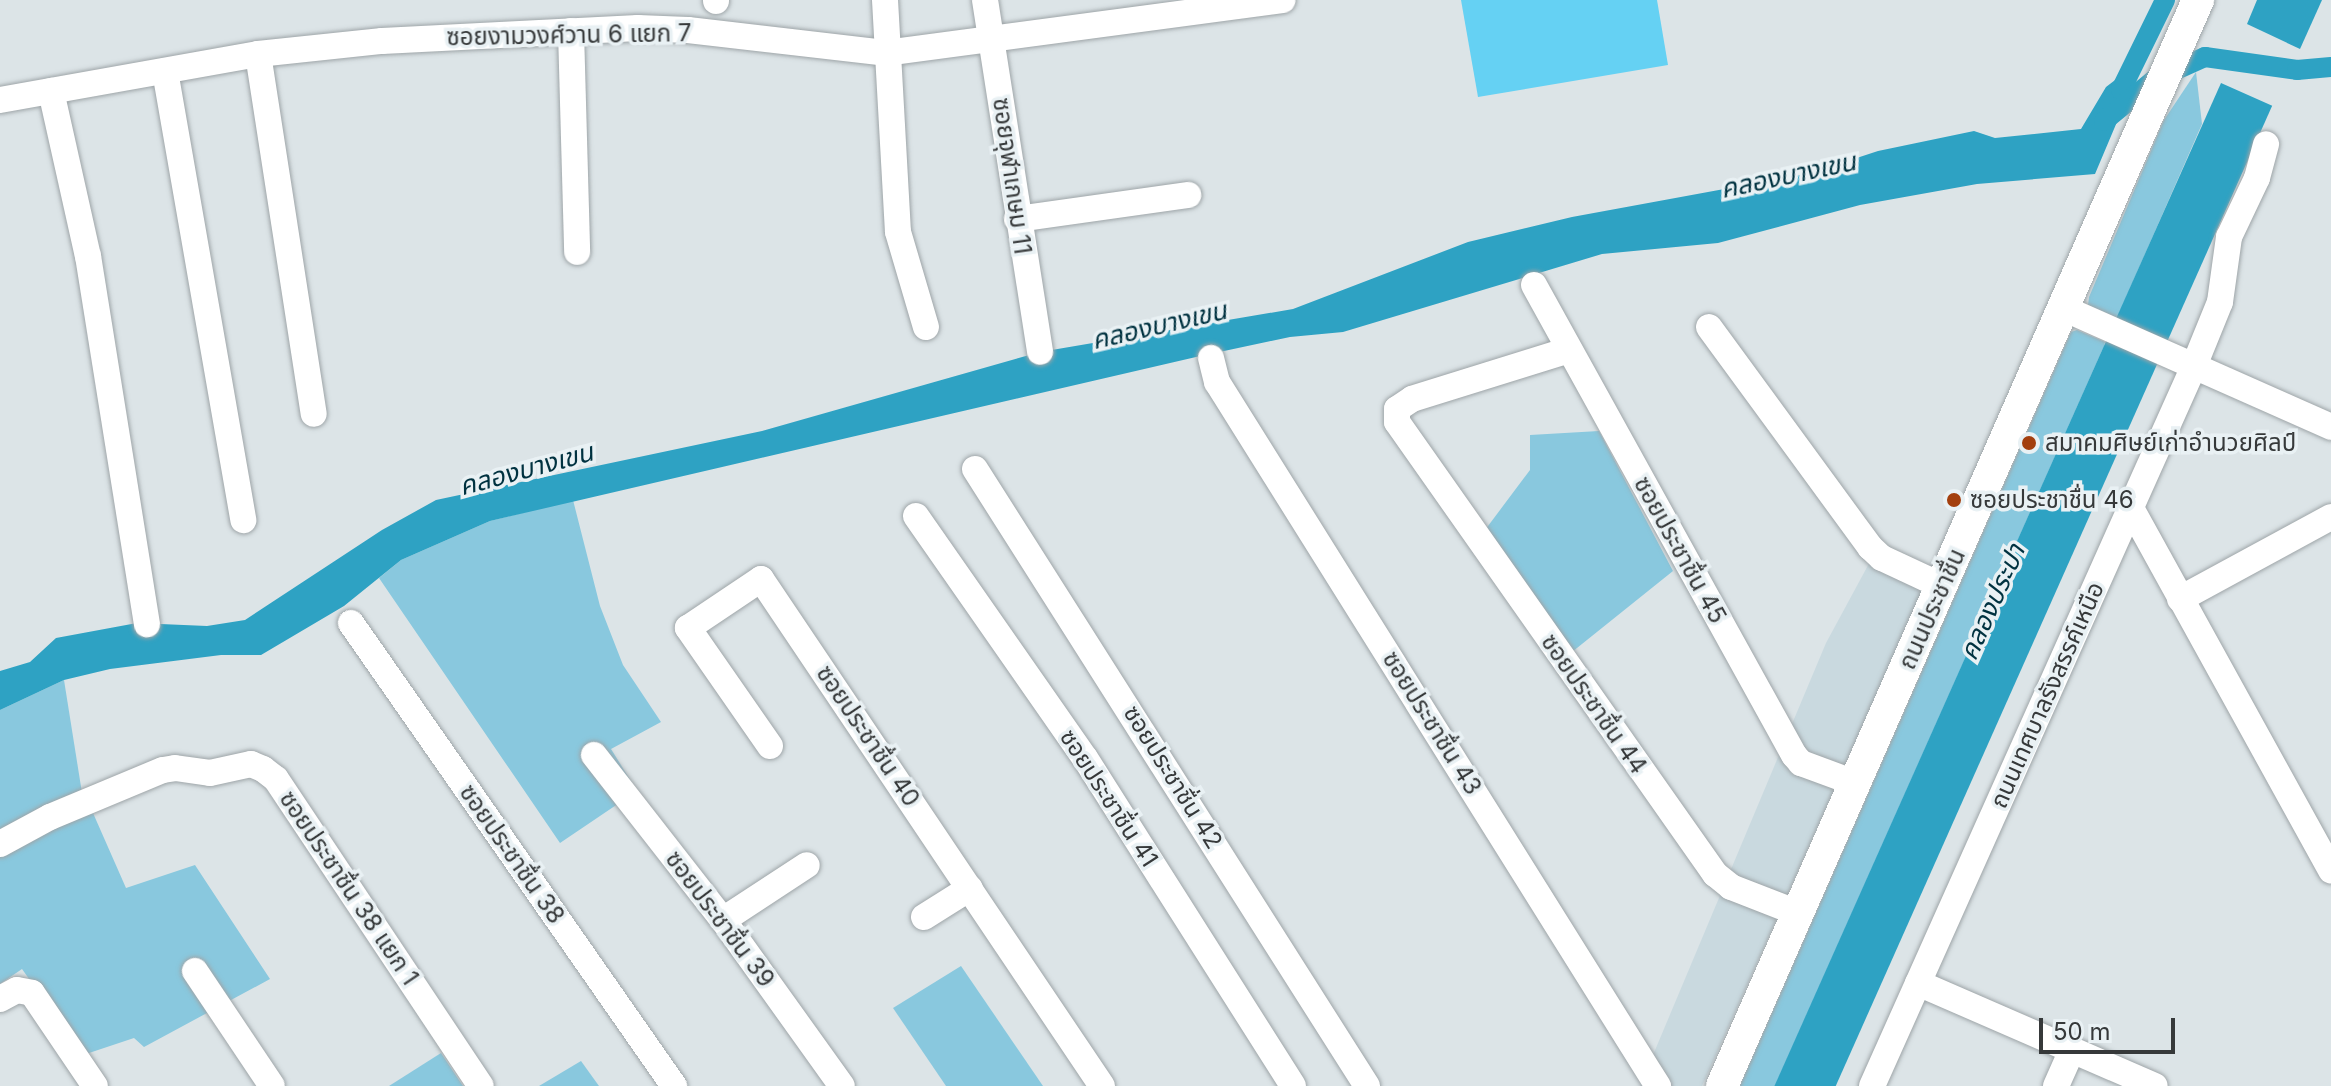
<!DOCTYPE html>
<html>
<head>
<meta charset="utf-8">
<style>
  body { margin:0 }
  #map { position:relative; width:2331px; height:1086px; overflow:hidden; background:#dce4e7; font-family:Inter,"Noto Sans Thai",sans-serif }
  div>[style] { position:absolute }
  .built>* { inset:0; background:#c9d9df }
  .green>* { inset:0; background:#89c8de }
  .water>* { inset:0; background:#2ea2c3; transform-origin:0 0 }
  .canal>* { height:20px; margin:-10px; padding:0 10px; transform-origin:10px; border-radius:10px; background:#2ea2c3 }
  .building>* { inset:0; background:#65d1f3 }
  .roads { filter:drop-shadow(0 0 2px #9ea5a8) drop-shadow(0 0 2px #9ea5a8) }
  .minor>* { height:26px; margin:-13px; padding:0 13px; transform-origin:13px; border-radius:13px; background:#fff }
  .major>* { height:32px; margin:-16px; padding:0 16px; transform-origin:16px; border-radius:16px; background:#fff }
  .dots>* { width:22px; height:22px; translate:-50% -50%; box-sizing:border-box; border:4px solid #e9f1f4; border-radius:50% }
  span { translate:-50% -50%; white-space:nowrap; text-align:center; line-height:1.15; -webkit-text-stroke:7px #e9f1f4; paint-order:stroke }
  .street-label { font-size:24px; color:#36393a }
  .poi-label { font-size:24px; color:#36393a }
  .left { translate:0 -50%; text-align:left }
  .water-label { font-size:26px; color:#003240; font-style:italic }
  .scale { position:absolute; left:2039px; top:1018px; width:136px; height:36px; box-sizing:border-box; border:4px solid #36393a; border-top:0; padding-left:10px; font-size:24px; line-height:28px; white-space:nowrap; color:#36393a; -webkit-text-stroke:6px #e9f1f4; paint-order:stroke }
</style>
</head>
<body>
<div id="map">
  <div class="built">
    <i style="clip-path:polygon(1879px 545px,1932px 570px,1702px 1086px,1640px 1086px,1826px 643px)"></i>
  </div>
  <div class="green">
    <i style="clip-path:polygon(2196px 72px,2202px 124px,2117px 318px,2088px 305px,2089px 297px,2164px 120px)"></i>
    <i style="clip-path:polygon(2077px 330px,2105px 342px,2104px 346px,1775px 1086px,1740px 1086px,2071px 332px)"></i>
    <i style="clip-path:polygon(1599px 431px,1673px 571px,1572px 652px,1485px 530px,1530px 470px,1530px 435px)"></i>
    <i style="clip-path:polygon(573px 500px,600px 606px,623px 665px,661px 722px,611px 749px,637px 791px,560px 843px,379px 578px,401px 560px,490px 521px)"></i>
    <i style="clip-path:polygon(64px 680px,82px 793px,0 831px,0 710px)"></i>
    <i style="clip-path:polygon(93px 813px,126px 888px,195px 865px,270px 979px,144px 1047px,134px 1038px,83px 1055px,22px 969px,0 984px,0 854px,60px 823px)"></i>
    <i style="clip-path:polygon(961px 966px,1043px 1086px,946px 1086px,893px 1008px)"></i>
    <i style="clip-path:polygon(441px 1053px,463px 1086px,389px 1086px)"></i>
    <i style="clip-path:polygon(581px 1061px,599px 1086px,539px 1086px)"></i>
  </div>
  <div class="water">
    <i style="clip-path:polygon(2257px 0,2322px 0,2300px 49px,2247px 24px)"></i>
    <i style="clip-path:polygon(2144px 58px,2095px 174px,1977px 184px,1860px 205px,1718px 243px,1602px 254px,1343px 332px,1290px 337px,1196px 357px,490px 521px,401px 560px,344px 606px,261px 655px,221px 655px,110px 669px,64px 680px,0 710px,0 671px,30px 662px,56px 638px,137px 623px,207px 626px,245px 620px,382px 530px,436px 500px,762px 431px,1040px 352px,1293px 309px,1468px 242px,1572px 217px,1811px 173px,1878px 151px,1974px 131px,1995px 138px,2081px 129px,2106px 87px)"></i>
    <i style="left:2221px;top:83px;width:56px;height:1098px;rotate:24deg"></i>
  </div>
  <div class="canal">
    <i style="left:2121px;top:90px;width:100px;rotate:-63.9deg"></i>
    <i style="left:2104px;top:121px;width:65px;rotate:-39.4deg"></i>
    <i style="left:2154px;top:80px;width:56px;rotate:-24.3deg"></i>
    <i style="left:2205px;top:57px;width:93px;rotate:8deg"></i>
    <i style="left:2297px;top:70px;width:34px;rotate:-5deg"></i>
  </div>
  <div class="building">
    <i style="clip-path:polygon(1461px 0,1657px 0,1668px 65px,1478px 97px)"></i>
  </div>
  <div class="roads">
    <div class="minor">
      <i style="left:716px;top:0;width:1px;rotate:90deg"></i>
      <i style="left:885px;top:0;width:232px;rotate:86.8deg"></i>
      <i style="left:898px;top:232px;width:99px;rotate:73.6deg"></i>
      <i style="left:985px;top:0;width:356px;rotate:81.1deg"></i>
      <i style="left:571px;top:31px;width:221px;rotate:88.4deg"></i>
      <i style="left:258px;top:54px;width:364px;rotate:81.2deg"></i>
      <i style="left:165px;top:71px;width:456px;rotate:80.1deg"></i>
      <i style="left:51px;top:91px;width:169px;rotate:77.4deg"></i>
      <i style="left:88px;top:256px;width:373px;rotate:80.9deg"></i>
      <i style="left:0;top:100px;width:262px;rotate:-10.1deg"></i>
      <i style="left:258px;top:54px;width:125px;rotate:-6deg"></i>
      <i style="left:382px;top:41px;width:256px;rotate:-2.9deg"></i>
      <i style="left:638px;top:28px;width:50px;rotate:2.3deg"></i>
      <i style="left:688px;top:30px;width:199px;rotate:6.6deg"></i>
      <i style="left:886px;top:53px;width:400px;rotate:-7.6deg"></i>
      <i style="left:1017px;top:219px;width:173px;rotate:-8deg"></i>
      <i style="left:1534px;top:285px;width:537px;rotate:61.05deg"></i>
      <i style="left:1794px;top:755px;width:11px;rotate:49deg"></i>
      <i style="left:1801px;top:763px;width:58px;rotate:20.3deg"></i>
      <i style="left:2065px;top:309px;width:291px;rotate:23.9deg"></i>
      <i style="left:1709px;top:327px;width:273px;rotate:53.8deg"></i>
      <i style="left:1870px;top:547px;width:16px;rotate:43deg"></i>
      <i style="left:1882px;top:558px;width:66px;rotate:25deg"></i>
      <i style="left:1569px;top:350px;width:164px;rotate:162.7deg"></i>
      <i style="left:1412px;top:399px;width:18px;rotate:146deg"></i>
      <i style="left:1397px;top:409px;width:13px;rotate:90deg"></i>
      <i style="left:1397px;top:422px;width:553px;rotate:54.87deg"></i>
      <i style="left:1715px;top:874px;width:21px;rotate:39deg"></i>
      <i style="left:1731px;top:887px;width:72px;rotate:21.2deg"></i>
      <i style="left:1211px;top:358px;width:25px;rotate:76deg"></i>
      <i style="left:1217px;top:382px;width:831px;rotate:57.94deg"></i>
      <i style="left:975px;top:469px;width:731px;rotate:57.57deg"></i>
      <i style="left:2131px;top:508px;width:414px;rotate:61.1deg"></i>
      <i style="left:916px;top:516px;width:295px;rotate:55.1deg"></i>
      <i style="left:1085px;top:758px;width:388px;rotate:57.6deg"></i>
      <i style="left:2180px;top:599px;width:172px;rotate:-28.5deg"></i>
      <i style="left:351px;top:623px;width:565px;rotate:55.1deg"></i>
      <i style="left:770px;top:746px;width:144px;rotate:-124.8deg"></i>
      <i style="left:688px;top:628px;width:88px;rotate:-33.9deg"></i>
      <i style="left:761px;top:579px;width:611px;rotate:56.08deg"></i>
      <i style="left:594px;top:755px;width:209px;rotate:52deg"></i>
      <i style="left:723px;top:920px;width:204px;rotate:54.4deg"></i>
      <i style="left:0;top:844px;width:57px;rotate:-28.4deg"></i>
      <i style="left:50px;top:817px;width:122px;rotate:-22.6deg"></i>
      <i style="left:163px;top:770px;width:12px;rotate:-9deg"></i>
      <i style="left:175px;top:768px;width:35px;rotate:8deg"></i>
      <i style="left:210px;top:773px;width:42px;rotate:-12.4deg"></i>
      <i style="left:251px;top:764px;width:13px;rotate:23deg"></i>
      <i style="left:263px;top:769px;width:16px;rotate:38deg"></i>
      <i style="left:276px;top:779px;width:369px;rotate:56.3deg"></i>
      <i style="left:924px;top:917px;width:54px;rotate:-32.2deg"></i>
      <i style="left:723px;top:920px;width:100px;rotate:-33.2deg"></i>
      <i style="left:195px;top:971px;width:138px;rotate:56.2deg"></i>
      <i style="left:1918px;top:983px;width:258px;rotate:23.5deg"></i>
      <i style="left:0;top:999px;width:19px;rotate:-28deg"></i>
      <i style="left:17px;top:990px;width:15px;rotate:11deg"></i>
      <i style="left:32px;top:993px;width:112px;rotate:55.9deg"></i>
      <i style="left:1872px;top:1086px;width:789px;rotate:-65.9deg"></i>
      <i style="left:2194px;top:366px;width:69px;rotate:-67.9deg"></i>
      <i style="left:2220px;top:302px;width:66px;rotate:-82.1deg"></i>
      <i style="left:2229px;top:237px;width:65px;rotate:-64.6deg"></i>
      <i style="left:2257px;top:178px;width:35px;rotate:-75deg"></i>
      <i style="left:2056px;top:1086px;width:39px;rotate:-66deg"></i>
    </div>
    <div class="major">
      <i style="left:1722px;top:1086px;width:1186px;rotate:-66.33deg"></i>
    </div>
  </div>
  <div class="dots">
    <i style="left:2029px;top:443px;background:#a33f0e"></i>
    <i style="left:1954px;top:500px;background:#a33f0e"></i>
  </div>
  <div class="street-label">
    <span style="left:569px;top:35px;rotate:-1deg">ซอยงามวงศ์วาน 6 แยก 7</span>
    <span style="left:1012px;top:176px;rotate:82deg">ซอยจุฬาเกษม 11</span>
    <span style="left:1680px;top:550px;rotate:61deg">ซอยประชาชื่น 45</span>
    <span style="left:1932px;top:609px;rotate:-66deg">ถนนประชาชื่น</span>
    <span style="left:2047px;top:695px;rotate:-66deg">ถนนเทศบาลรังสรรค์เหนือ</span>
    <span style="left:1594px;top:704px;rotate:55deg">ซอยประชาชื่น 44</span>
    <span style="left:1432px;top:723px;rotate:58deg">ซอยประชาชื่น 43</span>
    <span style="left:868px;top:736px;rotate:56deg">ซอยประชาชื่น 40</span>
    <span style="left:1173px;top:777px;rotate:58deg">ซอยประชาชื่น 42</span>
    <span style="left:1109px;top:798px;rotate:57deg">ซอยประชาชื่น 41</span>
    <span style="left:512px;top:854px;rotate:55deg">ซอยประชาชื่น 38</span>
    <span style="left:349px;top:888px;rotate:56deg">ซอยประชาชื่น 38 แยก 1</span>
    <span style="left:720px;top:919px;rotate:53deg">ซอยประชาชื่น 39</span>
  </div>
  <div class="poi-label">
    <span class="left" style="left:2045px;top:443px">สมาคมศิษย์เก่าอํานวยศิลป์</span>
    <span class="left" style="left:1970px;top:500px">ซอยประชาชื่น 46</span>
  </div>
  <div class="water-label">
    <span style="left:1788px;top:175px;rotate:-12deg">คลองบางเขน</span>
    <span style="left:1159px;top:325px;rotate:-13deg">คลองบางเขน</span>
    <span style="left:526px;top:469px;rotate:-15deg">คลองบางเขน</span>
    <span style="left:1992px;top:602px;rotate:-66deg">คลองประปา</span>
  </div>
  <div class="scale">50 m</div>
</div>
</body>
</html>
